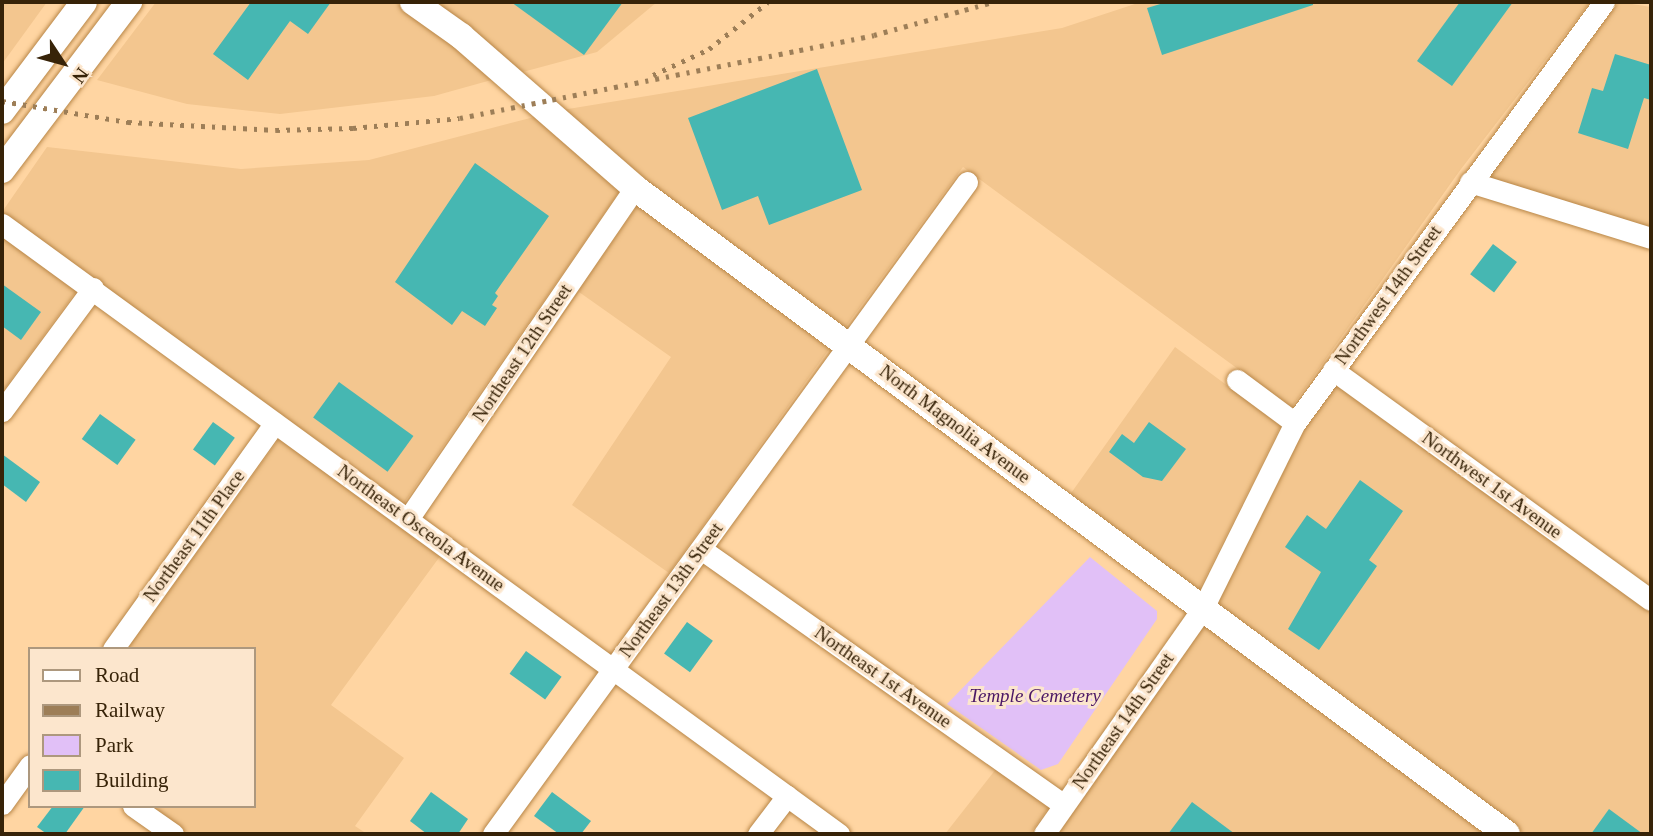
<!DOCTYPE html>
<html>
<head>
<meta charset="utf-8">
<style>
  body { margin:0 }
  #map { position:relative; width:1653px; height:836px; overflow:hidden; background:#ffd5a2; font-family:"Times New Roman",serif }
  div>[style] { position:absolute }
  .built>* { inset:0; background:#f3c68f }
  .green>* { inset:0; background:#e1c0f7 }
  .building>* { inset:0; background:#46b7b2; transform-origin:0 0 }
  .roads { filter:drop-shadow(0 0 2px #b88647) drop-shadow(0 0 2px #b88647) }
  .minor>* { height:21px; margin:-10.5px; padding:0 10.5px; transform-origin:10.5px; border-radius:10.5px; background:#fff }
  .major>* { height:26px; margin:-13px; padding:0 13px; transform-origin:13px; border-radius:13px; background:#fff }
  .rail>* { height:5px; margin-top:-2.5px; transform-origin:0; background:repeating-linear-gradient(90deg,#9d7e57 0 3.5px,transparent 0 10.5px) }
  span { translate:-50% -50%; white-space:nowrap; text-align:center; line-height:1.15; -webkit-text-stroke:6px #fce6cd; paint-order:stroke }
  .street-label { font-size:19px; color:#372308 }
  .park-label { font-size:19px; color:#4b1765; font-style:italic }
  .frame { position:absolute; inset:0; border:4px solid #372308; pointer-events:none }
  .legend { position:absolute; left:28px; top:647px; width:228px; height:161px; box-sizing:border-box; background:#fce6cd; border:2px solid #ad987e; margin:0; padding:9px 12px; list-style:none; font-size:21px; color:#372308 }
  .legend li { display:flex; align-items:center; gap:14px; height:35px }
  .legend b { width:35px; border:2px solid #ad987e }
  .north { position:absolute; left:28px; top:28px; width:70px; height:70px; -webkit-text-stroke:5px #fce6cd; paint-order:stroke; rotate:126deg; font-size:19px; font-weight:700; line-height:28px; text-align:center; color:#372308 }
  .north::after { content:''; display:block; margin:auto; width:24px; height:32px; background:#372308; clip-path:polygon(50% 0,100% 100%,50% 72%,0 100%) }
</style>
</head>
<body>
<div id="map">
  <div class="built">
    <i style="clip-path:polygon(2px 2px,47px 2px,2px 64px)"></i>
    <i style="clip-path:polygon(156px 2px,395px 2px,495px 79px,434px 96px,280px 114px,187px 104px,97px 80px)"></i>
    <i style="clip-path:polygon(430px 2px,657px 2px,597px 52px,519px 73px)"></i>
    <i style="clip-path:polygon(1141px 2px,1590px 2px,1461px 169px,1291px 408px,963px 167px,844px 329px,641px 180px,562px 110px,1062px 28px)"></i>
    <i style="clip-path:polygon(1619px 2px,1651px 7px,1651px 228px,1488px 177px)"></i>
    <i style="clip-path:polygon(538px 116px,621px 189px,404px 503px,2px 212px,47px 147px,241px 169px,369px 160px)"></i>
    <i style="clip-path:polygon(639px 203px,832px 345px,669px 573px,572px 505px,671px 357px,579px 292px,522px 373px)"></i>
    <i style="clip-path:polygon(2px 237px,77px 290px,2px 392px)"></i>
    <i style="clip-path:polygon(1175px 347px,1281px 425px,1198px 592px,1069px 496px)"></i>
    <i style="clip-path:polygon(1336px 385px,1651px 612px,1651px 834px,1525px 834px,1217px 605px,1304px 429px)"></i>
    <i style="clip-path:polygon(279px 439px,441px 555px,331px 705px,404px 758px,355px 826px,367px 834px,190px 834px,150px 806px,254px 806px,254px 649px,127px 649px)"></i>
    <i style="clip-path:polygon(1206px 623px,1490px 834px,1058px 834px)"></i>
    <i style="clip-path:polygon(996px 769px,1049px 807px,1030px 834px,945px 834px)"></i>
  </div>
  <div class="green">
    <i style="clip-path:polygon(1090px 557px,1157px 611px,1157px 619px,1058px 764px,1041px 770px,947px 704px)"></i>
  </div>
  <div class="building">
    <i style="clip-path:polygon(251px 2px,331px 2px,308px 34px,290px 21px,248px 80px,213px 54px)"></i>
    <i style="clip-path:polygon(511px 2px,623px 2px,584px 55px)"></i>
    <i style="clip-path:polygon(1167px 2px,1313px 2px,1313px 5px,1162px 55px,1147px 8px)"></i>
    <i style="clip-path:polygon(1460px 2px,1513px 2px,1452px 86px,1417px 61px)"></i>
    <i style="clip-path:polygon(1615px 54px,1651px 65px,1651px 100px,1644px 98px,1628px 149px,1578px 133px,1592px 88px,1603px 91px)"></i>
    <i style="clip-path:polygon(817px 69px,862px 190px,769px 225px,758px 196px,722px 210px,688px 118px)"></i>
    <i style="clip-path:polygon(475px 163px,549px 216px,495px 293px,498px 296px,492px 305px,497px 308px,485px 326px,462px 311px,452px 325px,395px 282px)"></i>
    <i style="left:1493px;top:244px;width:30px;height:38px;rotate:37deg"></i>
    <i style="clip-path:polygon(2px 284px,41px 312px,21px 340px,2px 326px)"></i>
    <i style="left:339px;top:382px;width:92px;height:44px;rotate:36deg"></i>
    <i style="left:100px;top:414px;width:44px;height:31px;rotate:36deg"></i>
    <i style="left:213px;top:422px;width:27px;height:34px;rotate:36deg"></i>
    <i style="clip-path:polygon(1149px 422px,1186px 449px,1162px 481px,1143px 477px,1109px 452px,1122px 434px,1134px 443px)"></i>
    <i style="clip-path:polygon(2px 454px,40px 482px,26px 502px,2px 484px)"></i>
    <i style="clip-path:polygon(1360px 480px,1403px 511px,1369px 560px,1377px 566px,1319px 650px,1288px 629px,1321px 572px,1285px 547px,1307px 515px,1326px 529px)"></i>
    <i style="left:687px;top:622px;width:32px;height:39px;rotate:36deg"></i>
    <i style="left:526px;top:651px;width:44px;height:28px;rotate:36deg"></i>
    <i style="clip-path:polygon(431px 792px,468px 819px,458px 834px,427px 834px,410px 821px)"></i>
    <i style="clip-path:polygon(552px 792px,591px 821px,581px 834px,559px 834px,534px 816px)"></i>
    <i style="clip-path:polygon(1192px 802px,1235px 834px,1168px 834px)"></i>
    <i style="clip-path:polygon(53px 806px,85px 806px,65px 834px,47px 834px,37px 827px)"></i>
    <i style="clip-path:polygon(1609px 809px,1643px 834px,1591px 834px)"></i>
  </div>
  <div class="roads">
    <div class="minor">
      <i style="left:1470px;top:182px;width:189px;rotate:17.2deg"></i>
      <i style="left:2px;top:224px;width:1036px;rotate:36.08deg"></i>
      <i style="left:1333px;top:370px;width:392px;rotate:35.9deg"></i>
      <i style="left:1237px;top:380px;width:72px;rotate:36.6deg"></i>
      <i style="left:2px;top:411px;width:153px;rotate:-53.5deg"></i>
      <i style="left:408px;top:519px;width:401px;rotate:-55.6deg"></i>
      <i style="left:701px;top:549px;width:444px;rotate:35.2deg"></i>
      <i style="left:113px;top:649px;width:278px;rotate:-54.4deg"></i>
      <i style="left:2px;top:804px;width:48px;rotate:-54.3deg"></i>
      <i style="left:133px;top:806px;width:49px;rotate:35deg"></i>
      <i style="left:493px;top:834px;width:806px;rotate:-53.98deg"></i>
      <i style="left:758px;top:834px;width:48px;rotate:-52.7deg"></i>
      <i style="left:1044px;top:834px;width:276px;rotate:-54.9deg"></i>
      <i style="left:1203px;top:608px;width:207px;rotate:-63.6deg"></i>
      <i style="left:1295px;top:423px;width:522px;rotate:-53.72deg"></i>
    </div>
    <div class="major">
      <i style="left:413px;top:2px;width:59px;rotate:35.3deg"></i>
      <i style="left:461px;top:36px;width:231px;rotate:41.1deg"></i>
      <i style="left:635px;top:188px;width:1085px;rotate:36.53deg"></i>
      <i style="left:2px;top:111px;width:136px;rotate:-53deg"></i>
      <i style="left:2px;top:170px;width:211px;rotate:-52.9deg"></i>
    </div>
  </div>
  <div class="rail">
    <i style="left:653px;top:75px;width:62px;rotate:-24.9deg"></i>
    <i style="left:709px;top:49px;width:75px;rotate:-38.5deg"></i>
    <i style="left:2px;top:101px;width:128px;rotate:9.5deg"></i>
    <i style="left:128px;top:122px;width:148px;rotate:3.1deg"></i>
    <i style="left:276px;top:130px;width:77px;rotate:-1.5deg"></i>
    <i style="left:353px;top:128px;width:107px;rotate:-5.3deg"></i>
    <i style="left:460px;top:118px;width:422px;rotate:-11.3deg"></i>
    <i style="left:874px;top:35px;width:123px;rotate:-15.5deg"></i>
  </div>
  <div class="street-label">
    <span style="left:1388px;top:295px;rotate:-54deg">Northwest 14th Street</span>
    <span style="left:522px;top:353px;rotate:-56deg">Northeast 12th Street</span>
    <span style="left:955px;top:424px;rotate:37deg">North Magnolia Avenue</span>
    <span style="left:1492px;top:485px;rotate:36deg">Northwest 1st Avenue</span>
    <span style="left:421px;top:528px;rotate:36deg">Northeast Osceola Avenue</span>
    <span style="left:194px;top:536px;rotate:-54deg">Northeast 11th Place</span>
    <span style="left:671px;top:590px;rotate:-54deg">Northeast 13th Street</span>
    <span style="left:883px;top:677px;rotate:35deg">Northeast 1st Avenue</span>
    <span style="left:1123px;top:721px;rotate:-55deg">Northeast 14th Street</span>
  </div>
  <div class="park-label">
    <span style="left:1035px;top:696px">Temple Cemetery</span>
  </div>
  <div class="frame"></div>
  <ul class="legend">
  <li><b style="height:9px;background:#fff"></b>Road</li>
  <li><b style="height:9px;background:#9d7e57"></b>Railway</li>
  <li><b style="height:19px;background:#e1c0f7"></b>Park</li>
  <li><b style="height:19px;background:#46b7b2"></b>Building</li>
  </ul>
  <div class="north">N</div>
</div>
</body>
</html>
